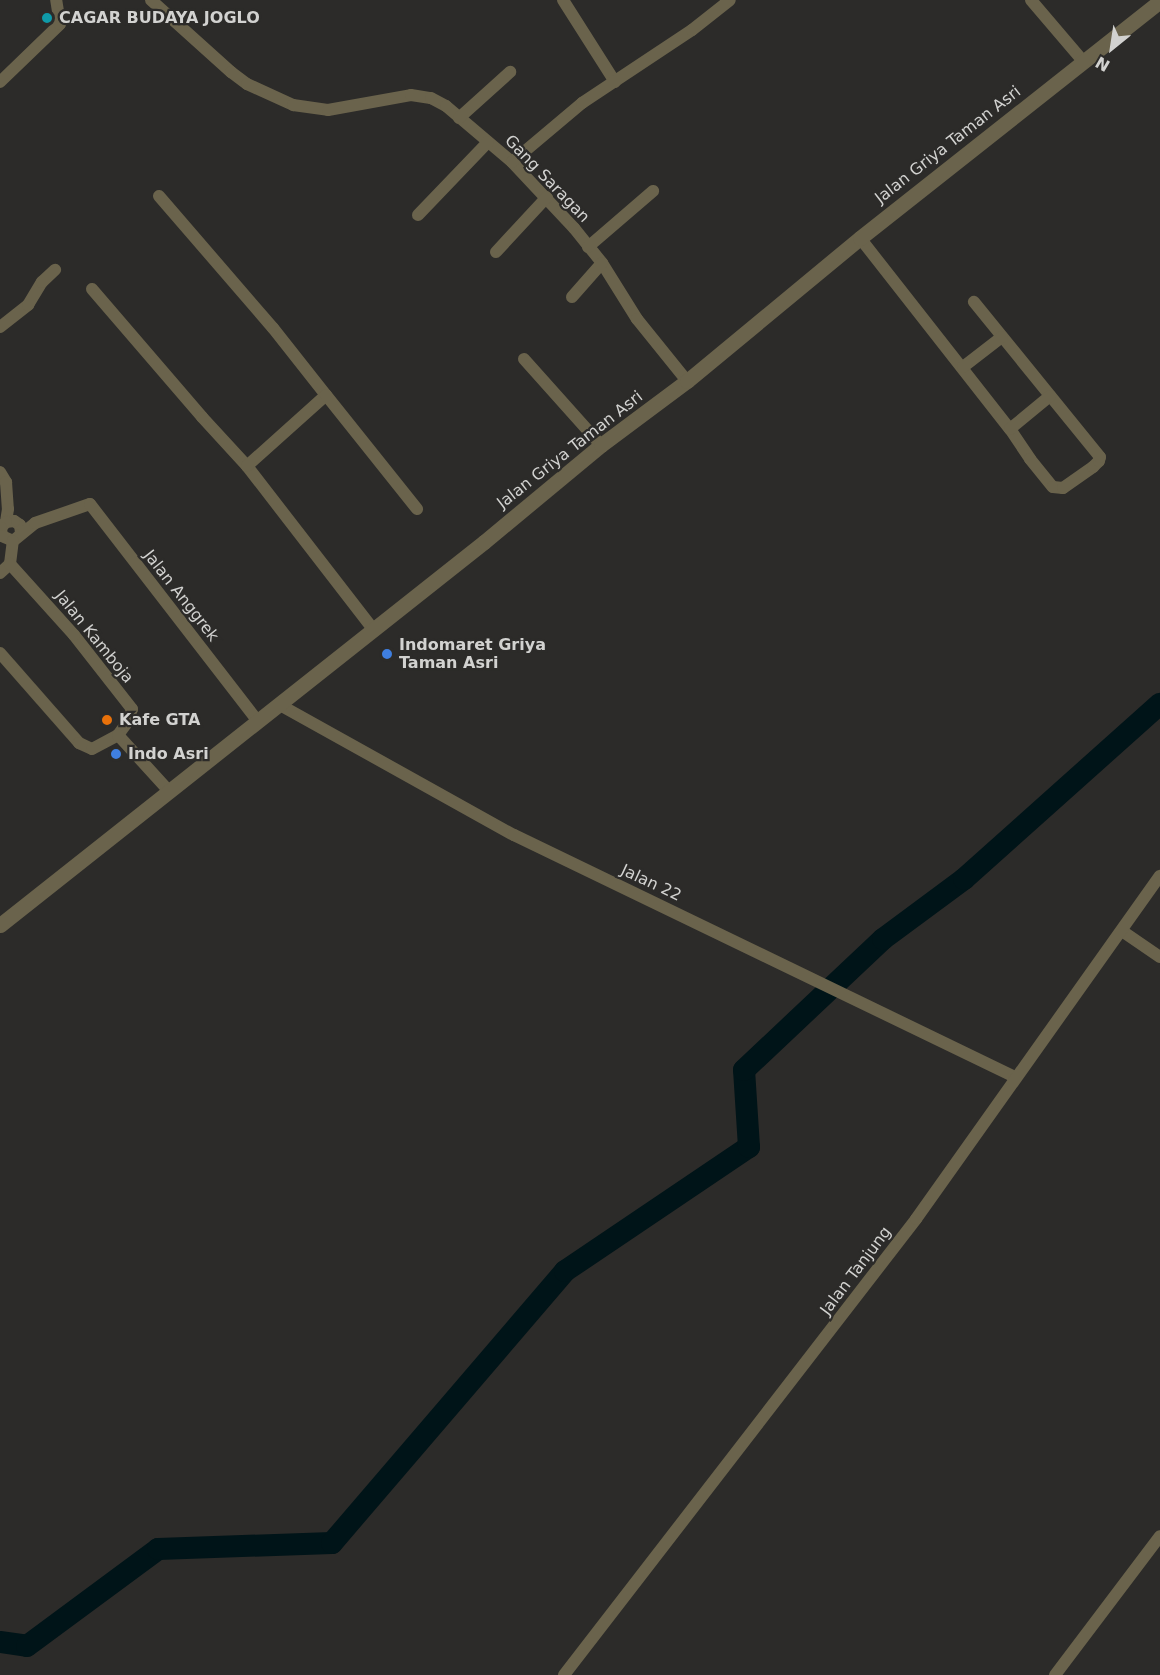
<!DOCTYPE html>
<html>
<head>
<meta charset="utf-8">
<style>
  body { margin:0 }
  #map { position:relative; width:1160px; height:1675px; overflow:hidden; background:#2c2b29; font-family:"DejaVu Sans",sans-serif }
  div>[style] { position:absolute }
  .river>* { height:22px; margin:-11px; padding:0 11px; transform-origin:11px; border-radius:11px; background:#001418 }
  .minor>* { height:12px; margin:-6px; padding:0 6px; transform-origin:6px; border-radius:6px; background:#6a634c }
  .tertiary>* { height:15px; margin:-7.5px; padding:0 7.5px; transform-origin:7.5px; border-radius:7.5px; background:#6a634c }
  .dots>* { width:16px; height:16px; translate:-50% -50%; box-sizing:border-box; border:3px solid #2c2b29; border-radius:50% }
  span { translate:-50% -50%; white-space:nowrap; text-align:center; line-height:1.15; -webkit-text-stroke:4.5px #2c2b29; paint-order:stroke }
  .poi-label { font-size:16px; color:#d2d2d0; font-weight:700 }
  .left { translate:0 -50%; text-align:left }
  .street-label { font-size:16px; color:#d2d2d0 }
  .north { position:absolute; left:1082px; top:18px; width:60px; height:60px; -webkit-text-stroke:4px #2c2b29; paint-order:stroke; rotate:210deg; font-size:16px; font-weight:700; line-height:24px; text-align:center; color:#d2d2d0 }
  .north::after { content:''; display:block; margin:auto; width:21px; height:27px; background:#d2d2d0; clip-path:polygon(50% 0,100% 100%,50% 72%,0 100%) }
</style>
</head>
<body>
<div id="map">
  <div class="river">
    <i style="left:0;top:1642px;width:27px;rotate:8deg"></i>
    <i style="left:27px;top:1646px;width:163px;rotate:-36.5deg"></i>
    <i style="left:158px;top:1549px;width:174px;rotate:-2deg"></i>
    <i style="left:332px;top:1543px;width:358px;rotate:-49.4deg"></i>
    <i style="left:565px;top:1271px;width:222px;rotate:-34deg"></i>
    <i style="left:749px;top:1147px;width:77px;rotate:-93.7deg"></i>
    <i style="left:744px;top:1070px;width:191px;rotate:-43.3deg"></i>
    <i style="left:883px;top:939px;width:101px;rotate:-36.5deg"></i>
    <i style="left:964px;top:879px;width:263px;rotate:-41.8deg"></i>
  </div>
  <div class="minor">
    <i style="left:151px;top:0;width:108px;rotate:42deg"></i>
    <i style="left:231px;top:72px;width:20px;rotate:37deg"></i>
    <i style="left:247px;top:84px;width:51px;rotate:24.5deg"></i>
    <i style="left:293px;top:105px;width:35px;rotate:8deg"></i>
    <i style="left:328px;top:110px;width:84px;rotate:-10.2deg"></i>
    <i style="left:411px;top:95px;width:20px;rotate:9deg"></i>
    <i style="left:431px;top:98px;width:17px;rotate:28deg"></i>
    <i style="left:446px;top:106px;width:87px;rotate:40.3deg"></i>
    <i style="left:512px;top:162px;width:91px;rotate:46.8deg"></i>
    <i style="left:574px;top:228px;width:45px;rotate:51.3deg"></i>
    <i style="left:602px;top:263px;width:66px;rotate:58deg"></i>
    <i style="left:637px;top:319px;width:80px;rotate:51.1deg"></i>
    <i style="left:563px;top:0;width:97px;rotate:57.6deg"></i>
    <i style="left:1031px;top:0;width:80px;rotate:49.6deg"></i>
    <i style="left:0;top:82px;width:83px;rotate:-44deg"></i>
    <i style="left:60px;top:24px;width:24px;rotate:-99deg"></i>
    <i style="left:459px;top:118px;width:69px;rotate:-42deg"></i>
    <i style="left:512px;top:162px;width:92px;rotate:-40.1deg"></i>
    <i style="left:582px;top:103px;width:132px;rotate:-33.6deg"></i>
    <i style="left:692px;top:30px;width:48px;rotate:-38.3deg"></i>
    <i style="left:159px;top:196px;width:174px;rotate:49.2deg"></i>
    <i style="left:273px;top:328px;width:85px;rotate:51.7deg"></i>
    <i style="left:418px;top:215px;width:101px;rotate:-46.2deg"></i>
    <i style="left:860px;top:238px;width:243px;rotate:51.9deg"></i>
    <i style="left:1010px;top:429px;width:36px;rotate:56deg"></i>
    <i style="left:1030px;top:459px;width:36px;rotate:51deg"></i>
    <i style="left:1053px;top:487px;width:10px;rotate:6deg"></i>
    <i style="left:1063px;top:488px;width:37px;rotate:-35deg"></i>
    <i style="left:1093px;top:467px;width:8px;rotate:-45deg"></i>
    <i style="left:1099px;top:461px;width:4px;rotate:-76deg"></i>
    <i style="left:1100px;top:457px;width:200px;rotate:-129.1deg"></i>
    <i style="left:588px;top:247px;width:86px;rotate:-40.7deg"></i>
    <i style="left:496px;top:252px;width:75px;rotate:-47.2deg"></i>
    <i style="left:92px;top:289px;width:169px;rotate:49.3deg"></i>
    <i style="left:202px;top:417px;width:67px;rotate:47.4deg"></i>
    <i style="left:247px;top:466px;width:206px;rotate:52.3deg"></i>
    <i style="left:572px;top:297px;width:45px;rotate:-48.6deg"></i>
    <i style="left:0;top:327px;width:36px;rotate:-38deg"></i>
    <i style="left:28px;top:305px;width:27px;rotate:-59deg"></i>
    <i style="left:42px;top:282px;width:18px;rotate:-43deg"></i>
    <i style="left:524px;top:359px;width:115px;rotate:48.2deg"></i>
    <i style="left:963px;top:367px;width:49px;rotate:-37.6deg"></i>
    <i style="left:1010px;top:429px;width:52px;rotate:-39.5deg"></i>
    <i style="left:247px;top:466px;width:106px;rotate:-41.9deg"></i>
    <i style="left:326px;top:395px;width:146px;rotate:51.4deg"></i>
    <i style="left:0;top:472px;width:12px;rotate:59deg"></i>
    <i style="left:6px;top:482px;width:27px;rotate:86deg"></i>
    <i style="left:8px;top:509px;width:13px;rotate:99deg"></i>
    <i style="left:21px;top:533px;width:8px;rotate:-97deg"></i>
    <i style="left:20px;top:525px;width:7px;rotate:-146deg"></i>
    <i style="left:14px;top:521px;width:8px;rotate:173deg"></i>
    <i style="left:6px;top:522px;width:8px;rotate:130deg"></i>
    <i style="left:1px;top:528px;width:8px;rotate:83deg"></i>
    <i style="left:2px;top:536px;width:12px;rotate:24deg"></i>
    <i style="left:13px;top:541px;width:28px;rotate:-39deg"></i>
    <i style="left:35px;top:523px;width:58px;rotate:-19.1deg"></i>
    <i style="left:90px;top:504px;width:274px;rotate:52.3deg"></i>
    <i style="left:0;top:573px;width:13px;rotate:-42deg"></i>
    <i style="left:10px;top:564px;width:23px;rotate:-83deg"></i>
    <i style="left:0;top:653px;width:120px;rotate:48.7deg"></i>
    <i style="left:79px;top:743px;width:14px;rotate:25deg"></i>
    <i style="left:92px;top:749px;width:30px;rotate:-28deg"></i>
    <i style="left:118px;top:735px;width:14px;rotate:-54deg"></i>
    <i style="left:126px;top:724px;width:16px;rotate:-68deg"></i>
    <i style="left:132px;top:709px;width:94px;rotate:-128.1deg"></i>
    <i style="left:74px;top:635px;width:96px;rotate:-132deg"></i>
    <i style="left:280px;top:705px;width:268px;rotate:29.1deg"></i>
    <i style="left:514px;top:835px;width:556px;rotate:25.78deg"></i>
    <i style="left:118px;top:735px;width:74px;rotate:47.7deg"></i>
    <i style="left:1122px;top:931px;width:46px;rotate:34.4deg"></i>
    <i style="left:564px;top:1675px;width:576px;rotate:-52.33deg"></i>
    <i style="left:916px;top:1219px;width:421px;rotate:-54.6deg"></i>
    <i style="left:1055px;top:1675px;width:174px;rotate:-52.9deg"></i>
  </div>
  <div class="tertiary">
    <i style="left:0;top:925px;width:617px;rotate:-38.36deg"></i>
    <i style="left:484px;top:542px;width:152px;rotate:-39.7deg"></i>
    <i style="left:601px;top:445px;width:107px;rotate:-36.7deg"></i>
    <i style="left:687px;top:381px;width:224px;rotate:-39.6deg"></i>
    <i style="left:860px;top:238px;width:382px;rotate:-38.3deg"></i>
  </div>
  <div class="dots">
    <i style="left:47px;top:18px;background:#0f9aa8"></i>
    <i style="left:387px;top:654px;background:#3f7fe0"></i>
    <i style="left:107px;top:720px;background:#e8710a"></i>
    <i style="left:116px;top:754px;background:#3f7fe0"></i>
  </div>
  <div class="poi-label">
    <span class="left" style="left:59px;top:18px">CAGAR BUDAYA JOGLO</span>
    <span class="left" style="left:399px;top:654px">Indomaret Griya<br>Taman Asri</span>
    <span class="left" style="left:119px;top:720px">Kafe GTA</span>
    <span class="left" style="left:128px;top:754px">Indo Asri</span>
  </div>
  <div class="street-label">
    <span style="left:948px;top:145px;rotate:-38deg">Jalan Griya Taman Asri</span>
    <span style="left:547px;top:179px;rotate:46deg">Gang Saragan</span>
    <span style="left:570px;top:450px;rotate:-38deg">Jalan Griya Taman Asri</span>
    <span style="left:181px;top:596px;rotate:52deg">Jalan Anggrek</span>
    <span style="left:94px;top:637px;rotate:51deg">Jalan Kamboja</span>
    <span style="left:651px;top:883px;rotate:25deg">Jalan 22</span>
    <span style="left:856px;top:1271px;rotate:-53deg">Jalan Tanjung</span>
  </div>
  <div class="north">N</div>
</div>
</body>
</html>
